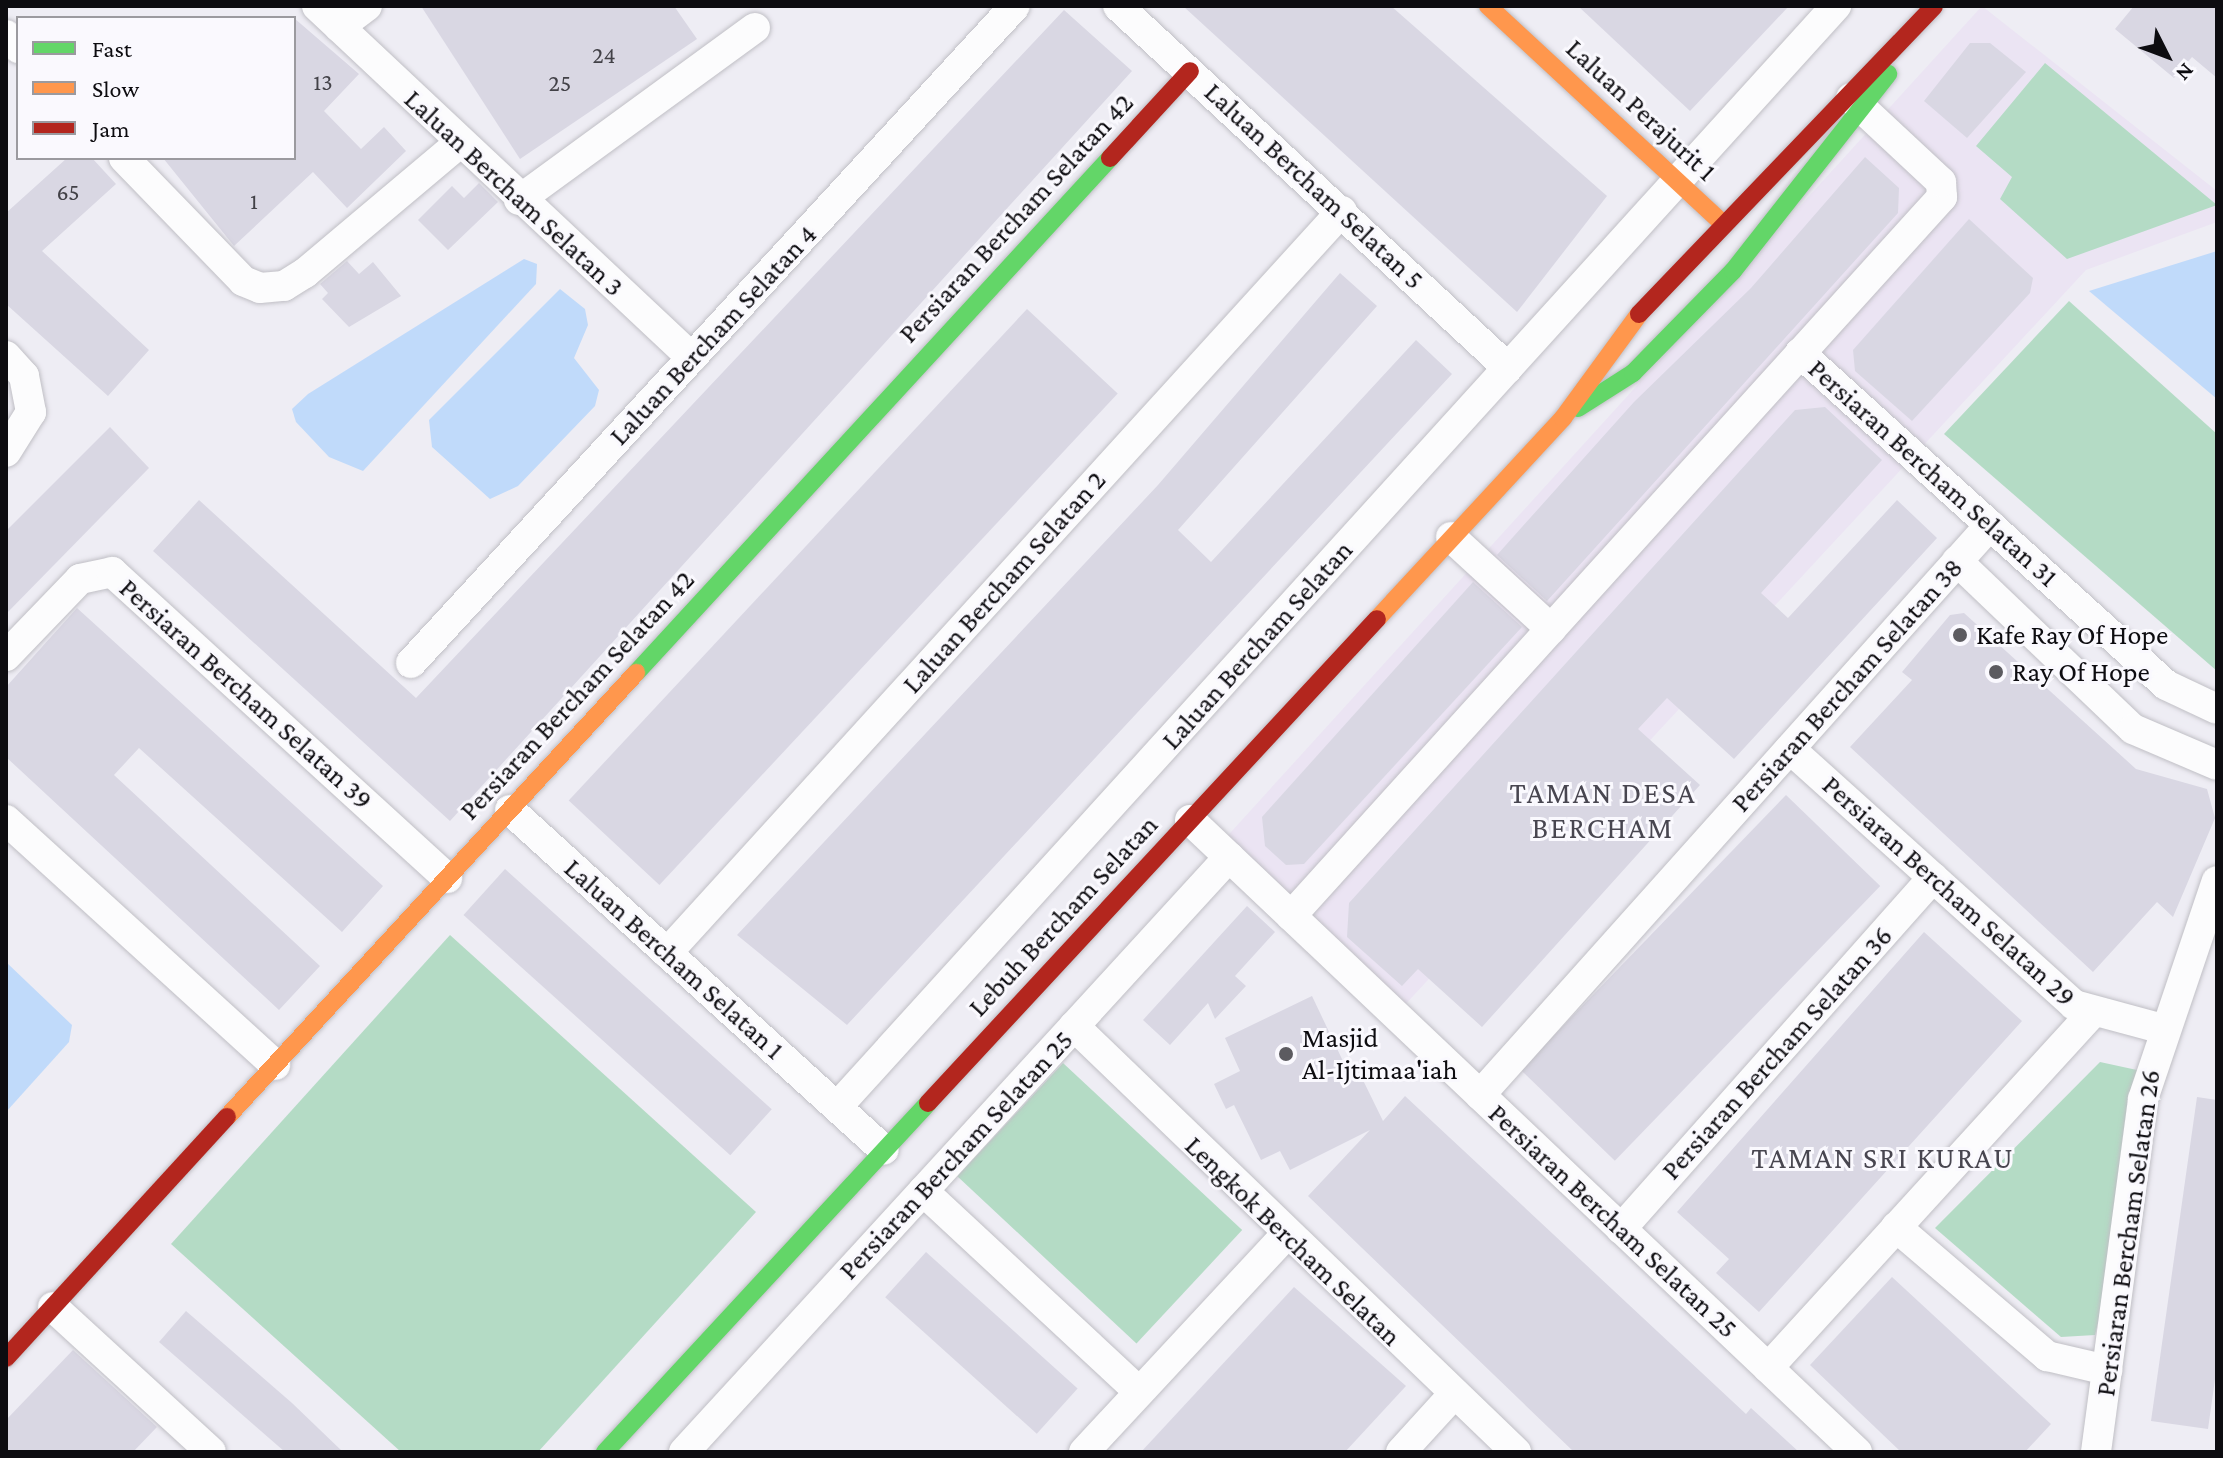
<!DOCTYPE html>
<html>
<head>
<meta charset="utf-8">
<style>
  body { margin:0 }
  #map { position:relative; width:2223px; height:1458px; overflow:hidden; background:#eeedf4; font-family:"Crimson Pro",serif }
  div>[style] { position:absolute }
  .commercial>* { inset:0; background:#ebe4f3 }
  .green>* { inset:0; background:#b4dbc5; transform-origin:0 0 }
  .water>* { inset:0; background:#c0dafa }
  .building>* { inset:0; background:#d9d7e3; transform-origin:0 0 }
  .roads { filter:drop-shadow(0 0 2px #c0bfc5) drop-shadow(0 0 2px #c0bfc5) }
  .street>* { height:30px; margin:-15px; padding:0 15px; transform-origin:15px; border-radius:15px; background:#fcfcfd }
  .fast>* { height:18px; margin:-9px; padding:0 9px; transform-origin:9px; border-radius:9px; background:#63d668 }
  .slow>* { height:18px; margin:-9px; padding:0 9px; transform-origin:9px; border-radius:9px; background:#ff974d }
  .jam>* { height:18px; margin:-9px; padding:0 9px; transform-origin:9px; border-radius:9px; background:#b3261e }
  .dots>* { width:22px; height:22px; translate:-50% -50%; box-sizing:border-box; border:4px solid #faf9fe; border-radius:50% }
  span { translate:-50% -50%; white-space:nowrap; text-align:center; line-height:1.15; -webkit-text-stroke:6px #faf9fe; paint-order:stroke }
  .number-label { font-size:24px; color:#424147 }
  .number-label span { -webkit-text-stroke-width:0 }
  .street-label { font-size:28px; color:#0d0c10 }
  .poi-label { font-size:28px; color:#0d0c10 }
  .left { translate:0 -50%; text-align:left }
  .neighbourhood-label { font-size:30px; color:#484650; letter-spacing:2px }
  .frame { position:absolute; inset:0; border:8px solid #0d0c10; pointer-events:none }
  .legend { position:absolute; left:16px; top:16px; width:280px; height:144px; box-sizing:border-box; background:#faf9fe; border:2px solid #9b9a9f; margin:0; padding:10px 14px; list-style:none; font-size:24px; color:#0d0c10 }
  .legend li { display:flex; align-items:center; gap:16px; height:40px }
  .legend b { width:40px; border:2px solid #9b9a9f }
  .north { position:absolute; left:2127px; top:16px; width:80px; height:80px; -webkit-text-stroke:6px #faf9fe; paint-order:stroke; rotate:132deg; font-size:22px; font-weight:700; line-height:32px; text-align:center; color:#0d0c10 }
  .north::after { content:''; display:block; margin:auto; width:28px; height:36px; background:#0d0c10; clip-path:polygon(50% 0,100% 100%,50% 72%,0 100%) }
</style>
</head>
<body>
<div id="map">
  <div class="commercial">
    <i style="clip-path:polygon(1982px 6px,2217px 191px,2217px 222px,2086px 270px,1401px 1009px,1221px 843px)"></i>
  </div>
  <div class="green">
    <i style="clip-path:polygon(2045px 63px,2217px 205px,2067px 259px,2000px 199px,2012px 177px,1976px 146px)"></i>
    <i style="clip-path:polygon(2069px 301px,2217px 434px,2217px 671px,1944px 434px)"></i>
    <i style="clip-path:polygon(450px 935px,756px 1212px,538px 1452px,401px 1452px,171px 1244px)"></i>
    <i style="clip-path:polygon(2100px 1062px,2160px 1075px,2095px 1335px,2061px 1337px,1935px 1228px)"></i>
    <i style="left:1063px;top:1063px;width:245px;height:155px;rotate:43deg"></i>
  </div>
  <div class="water">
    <i style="clip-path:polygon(2217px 251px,2217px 399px,2089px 291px)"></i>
    <i style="clip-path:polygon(524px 259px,537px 264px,536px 284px,363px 471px,329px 457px,296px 422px,292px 409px,308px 394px)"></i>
    <i style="clip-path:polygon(560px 289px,585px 309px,588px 325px,574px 358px,599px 390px,595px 406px,518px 486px,490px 499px,432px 447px,429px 420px)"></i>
    <i style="clip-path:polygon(6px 962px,72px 1025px,69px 1042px,6px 1112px)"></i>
  </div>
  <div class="building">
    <i style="clip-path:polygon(421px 6px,674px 6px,697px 39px,520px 159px)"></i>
    <i style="clip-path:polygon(1183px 6px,1391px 6px,1607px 196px,1517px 312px)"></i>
    <i style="clip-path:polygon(1578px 6px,1789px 6px,1690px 111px)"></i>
    <i style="clip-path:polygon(2134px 6px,2217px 6px,2217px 78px,2192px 57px,2174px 78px,2115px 29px)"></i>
    <i style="clip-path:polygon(1064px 10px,1132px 71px,450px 821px,153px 551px,199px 500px,416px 698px)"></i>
    <i style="clip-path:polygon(294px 18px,359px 74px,324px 111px,361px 149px,384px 127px,406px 151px,347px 208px,313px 172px,234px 246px,163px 158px,294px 158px)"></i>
    <i style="clip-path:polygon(1970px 43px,1990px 43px,2026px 72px,1967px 138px,1924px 101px)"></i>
    <i style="clip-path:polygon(1865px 157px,1899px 188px,1898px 213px,1547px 601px,1497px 555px,1634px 402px,1751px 288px)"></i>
    <i style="clip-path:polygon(67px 158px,92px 158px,116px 184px,42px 251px,149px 350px,108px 396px,6px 304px,6px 213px)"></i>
    <i style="clip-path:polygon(479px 183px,498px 202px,448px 250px,418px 220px,452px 186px,464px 198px)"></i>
    <i style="clip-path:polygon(1969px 219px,2033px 278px,2030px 293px,1912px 421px,1855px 371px,1853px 350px)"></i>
    <i style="clip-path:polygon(347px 261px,359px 274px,373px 262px,401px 296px,349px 327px,322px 299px,328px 293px,320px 284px)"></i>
    <i style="clip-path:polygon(1340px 273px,1377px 306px,1178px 530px,1211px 562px,1416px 340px,1452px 374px,847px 1025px,737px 935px,1158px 485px)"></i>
    <i style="left:1027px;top:309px;width:124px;height:672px;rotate:43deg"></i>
    <i style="clip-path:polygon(1825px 407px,1882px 460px,1761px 593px,1788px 618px,1897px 500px,1937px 538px,1734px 759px,1667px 698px,1638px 729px,1700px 785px,1482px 1027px,1418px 969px,1402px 986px,1347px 937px,1349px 903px,1795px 410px)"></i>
    <i style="clip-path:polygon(110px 427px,149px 468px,6px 614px,6px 531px)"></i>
    <i style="clip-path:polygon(1473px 582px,1522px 627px,1304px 864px,1286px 865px,1265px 846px,1262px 817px)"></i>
    <i style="clip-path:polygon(77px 608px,383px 886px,342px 932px,139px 748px,114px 775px,320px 966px,279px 1010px,6px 757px,6px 687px)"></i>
    <i style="clip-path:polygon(1964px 613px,2136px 769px,2207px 789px,2215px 818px,2173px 917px,2157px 902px,2093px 972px,1850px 747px,1912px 680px,1902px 672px,1950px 615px)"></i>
    <i style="left:1786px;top:795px;width:131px;height:382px;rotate:44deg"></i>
    <i style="left:505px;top:869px;width:359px;height:62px;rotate:42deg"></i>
    <i style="clip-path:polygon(1247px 906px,1275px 932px,1235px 976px,1246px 986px,1215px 1019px,1208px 1003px,1170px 1045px,1143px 1020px)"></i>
    <i style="clip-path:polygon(1924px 932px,2022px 1021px,1759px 1312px,1716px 1273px,1729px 1259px,1677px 1212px)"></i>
    <i style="clip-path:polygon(1312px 996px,1351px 1078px,1360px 1074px,1383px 1121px,1405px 1096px,1746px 1414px,1751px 1408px,1799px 1452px,1574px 1452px,1308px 1196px,1370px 1130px,1290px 1170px,1280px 1151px,1261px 1160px,1234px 1105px,1226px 1109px,1214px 1084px,1240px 1071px,1225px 1038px)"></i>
    <i style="clip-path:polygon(2197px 1097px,2217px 1100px,2217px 1365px,2208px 1429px,2151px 1421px)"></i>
    <i style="left:926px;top:1252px;width:204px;height:61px;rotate:42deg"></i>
    <i style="clip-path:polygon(1892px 1277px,2051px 1424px,2025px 1452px,1901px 1452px,1810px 1365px)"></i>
    <i style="clip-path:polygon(1294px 1287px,1406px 1386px,1345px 1452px,1141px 1452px)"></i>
    <i style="clip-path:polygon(186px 1311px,292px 1403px,343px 1452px,285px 1452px,159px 1342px)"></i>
    <i style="clip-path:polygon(73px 1350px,157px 1427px,133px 1452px,6px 1452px,6px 1420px)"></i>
  </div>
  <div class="roads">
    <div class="street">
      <i style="left:317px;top:6px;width:514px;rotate:43.19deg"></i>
      <i style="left:1118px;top:6px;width:532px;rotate:42.87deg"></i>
      <i style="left:339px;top:27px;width:35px;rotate:-37deg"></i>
      <i style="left:6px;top:35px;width:18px;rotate:47deg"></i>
      <i style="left:124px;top:158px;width:171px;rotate:45.9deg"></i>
      <i style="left:243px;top:281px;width:18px;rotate:22deg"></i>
      <i style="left:260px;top:288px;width:24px;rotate:-5deg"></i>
      <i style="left:284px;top:286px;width:25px;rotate:-32deg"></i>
      <i style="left:305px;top:273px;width:200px;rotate:-40.1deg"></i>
      <i style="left:519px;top:200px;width:292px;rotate:-36.1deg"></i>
      <i style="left:1800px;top:353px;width:494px;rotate:42.2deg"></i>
      <i style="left:2166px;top:685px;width:56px;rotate:25.2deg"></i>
      <i style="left:6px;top:356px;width:27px;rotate:48deg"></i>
      <i style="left:24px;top:376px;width:37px;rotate:79deg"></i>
      <i style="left:31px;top:412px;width:47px;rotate:122deg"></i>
      <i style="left:1451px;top:537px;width:136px;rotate:42.6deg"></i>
      <i style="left:1957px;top:561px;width:243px;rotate:43.7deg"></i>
      <i style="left:2133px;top:729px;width:91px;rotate:23.2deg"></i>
      <i style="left:6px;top:656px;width:107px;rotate:-46.1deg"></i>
      <i style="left:80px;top:579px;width:33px;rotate:-12deg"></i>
      <i style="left:112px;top:572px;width:454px;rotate:42.4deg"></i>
      <i style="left:411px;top:663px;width:892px;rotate:-47.41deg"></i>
      <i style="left:1790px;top:749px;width:382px;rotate:42deg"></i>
      <i style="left:2074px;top:1005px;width:92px;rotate:15.1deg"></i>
      <i style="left:510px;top:810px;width:505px;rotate:42.27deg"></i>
      <i style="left:6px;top:820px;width:364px;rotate:42.3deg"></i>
      <i style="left:1190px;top:820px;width:919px;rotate:43.46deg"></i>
      <i style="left:1291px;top:916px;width:970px;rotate:-47.84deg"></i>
      <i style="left:1942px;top:197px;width:15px;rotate:-94deg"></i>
      <i style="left:1941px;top:182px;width:123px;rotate:-137deg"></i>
      <i style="left:667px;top:953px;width:1003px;rotate:-47.71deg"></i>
      <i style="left:1074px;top:1026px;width:614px;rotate:43.94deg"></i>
      <i style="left:1480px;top:1095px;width:765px;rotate:-48.18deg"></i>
      <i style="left:837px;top:1107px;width:1487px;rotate:-47.78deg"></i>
      <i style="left:923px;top:1191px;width:295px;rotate:42.9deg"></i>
      <i style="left:1896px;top:1227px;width:199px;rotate:40.5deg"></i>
      <i style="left:2047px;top:1356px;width:62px;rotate:13.1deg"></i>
      <i style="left:1621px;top:1229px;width:470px;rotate:-48.4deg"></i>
      <i style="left:53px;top:1307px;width:214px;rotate:42.5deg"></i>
      <i style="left:1768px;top:1368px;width:479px;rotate:-47.6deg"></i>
      <i style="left:684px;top:1452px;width:807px;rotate:-47.51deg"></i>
      <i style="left:1084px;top:1452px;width:296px;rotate:-47.1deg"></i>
      <i style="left:1401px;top:1452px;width:76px;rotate:-47.7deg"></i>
      <i style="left:2096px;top:1452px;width:356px;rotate:-82.4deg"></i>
      <i style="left:2143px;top:1099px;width:230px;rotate:-71.3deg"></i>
    </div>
    <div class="fast">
      <i style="left:1578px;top:408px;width:65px;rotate:-32.5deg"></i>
      <i style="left:1633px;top:373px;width:143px;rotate:-45.6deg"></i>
      <i style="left:1733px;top:271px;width:251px;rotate:-51.8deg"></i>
      <i style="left:636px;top:673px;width:700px;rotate:-47.37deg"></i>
      <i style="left:605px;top:1452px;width:476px;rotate:-47.2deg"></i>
    </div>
    <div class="slow">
      <i style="left:1488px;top:6px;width:318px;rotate:42.8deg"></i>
      <i style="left:1377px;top:619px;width:274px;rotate:-47.2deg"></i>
      <i style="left:1563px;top:418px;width:129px;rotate:-53.8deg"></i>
      <i style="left:227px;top:1117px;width:604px;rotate:-47.35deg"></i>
    </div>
    <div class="jam">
      <i style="left:1110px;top:158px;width:118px;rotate:-47.4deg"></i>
      <i style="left:1639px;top:314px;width:426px;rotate:-46.2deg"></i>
      <i style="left:928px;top:1103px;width:660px;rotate:-47.15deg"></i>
      <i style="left:6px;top:1358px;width:327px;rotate:-47.5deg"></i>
    </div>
  </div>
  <div class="dots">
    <i style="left:1960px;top:635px;background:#5c5b60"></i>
    <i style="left:1996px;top:672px;background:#5c5b60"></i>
    <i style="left:1286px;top:1054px;background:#5c5b60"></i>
  </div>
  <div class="number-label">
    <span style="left:604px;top:55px">24</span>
    <span style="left:323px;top:82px">13</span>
    <span style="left:560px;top:83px">25</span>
    <span style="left:68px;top:192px">65</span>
    <span style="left:254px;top:201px">1</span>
  </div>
  <div class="street-label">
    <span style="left:1641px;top:110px;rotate:43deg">Laluan Perajurit 1</span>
    <span style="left:1314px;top:186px;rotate:43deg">Laluan Bercham Selatan 5</span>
    <span style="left:514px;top:193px;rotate:43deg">Laluan Bercham Selatan 3</span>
    <span style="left:1016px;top:218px;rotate:-47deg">Persiaran Bercham Selatan 42</span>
    <span style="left:713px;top:335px;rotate:-47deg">Laluan Bercham Selatan 4</span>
    <span style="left:1933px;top:473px;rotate:42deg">Persiaran Bercham Selatan 31</span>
    <span style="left:1004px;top:582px;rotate:-48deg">Laluan Bercham Selatan 2</span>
    <span style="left:1257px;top:645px;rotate:-48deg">Laluan Bercham Selatan</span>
    <span style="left:1847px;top:685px;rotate:-48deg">Persiaran Bercham Selatan 38</span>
    <span style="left:246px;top:694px;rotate:42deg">Persiaran Bercham Selatan 39</span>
    <span style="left:577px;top:695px;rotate:-47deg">Persiaran Bercham Selatan 42</span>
    <span style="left:1949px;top:891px;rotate:42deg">Persiaran Bercham Selatan 29</span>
    <span style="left:1063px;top:916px;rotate:-47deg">Lebuh Bercham Selatan</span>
    <span style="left:674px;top:959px;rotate:42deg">Laluan Bercham Selatan 1</span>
    <span style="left:1777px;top:1053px;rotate:-48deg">Persiaran Bercham Selatan 36</span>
    <span style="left:956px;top:1155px;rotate:-47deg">Persiaran Bercham Selatan 25</span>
    <span style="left:1613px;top:1221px;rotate:43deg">Persiaran Bercham Selatan 25</span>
    <span style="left:2128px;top:1233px;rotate:-82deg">Persiaran Bercham Selatan 26</span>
    <span style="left:1293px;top:1241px;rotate:44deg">Lengkok Bercham Selatan</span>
  </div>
  <div class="poi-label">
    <span class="left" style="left:1976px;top:635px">Kafe Ray Of Hope</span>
    <span class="left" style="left:2012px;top:672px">Ray Of Hope</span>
    <span class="left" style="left:1302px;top:1054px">Masjid<br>Al-Ijtimaa'iah</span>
  </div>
  <div class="neighbourhood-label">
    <span style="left:1603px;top:810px">TAMAN DESA<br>BERCHAM</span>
    <span style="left:1883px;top:1158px">TAMAN SRI KURAU</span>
  </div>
  <div class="frame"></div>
  <ul class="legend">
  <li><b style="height:10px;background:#63d668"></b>Fast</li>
  <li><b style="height:10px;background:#ff974d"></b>Slow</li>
  <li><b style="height:10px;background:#b3261e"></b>Jam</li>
  </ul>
  <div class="north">N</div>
</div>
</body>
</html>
